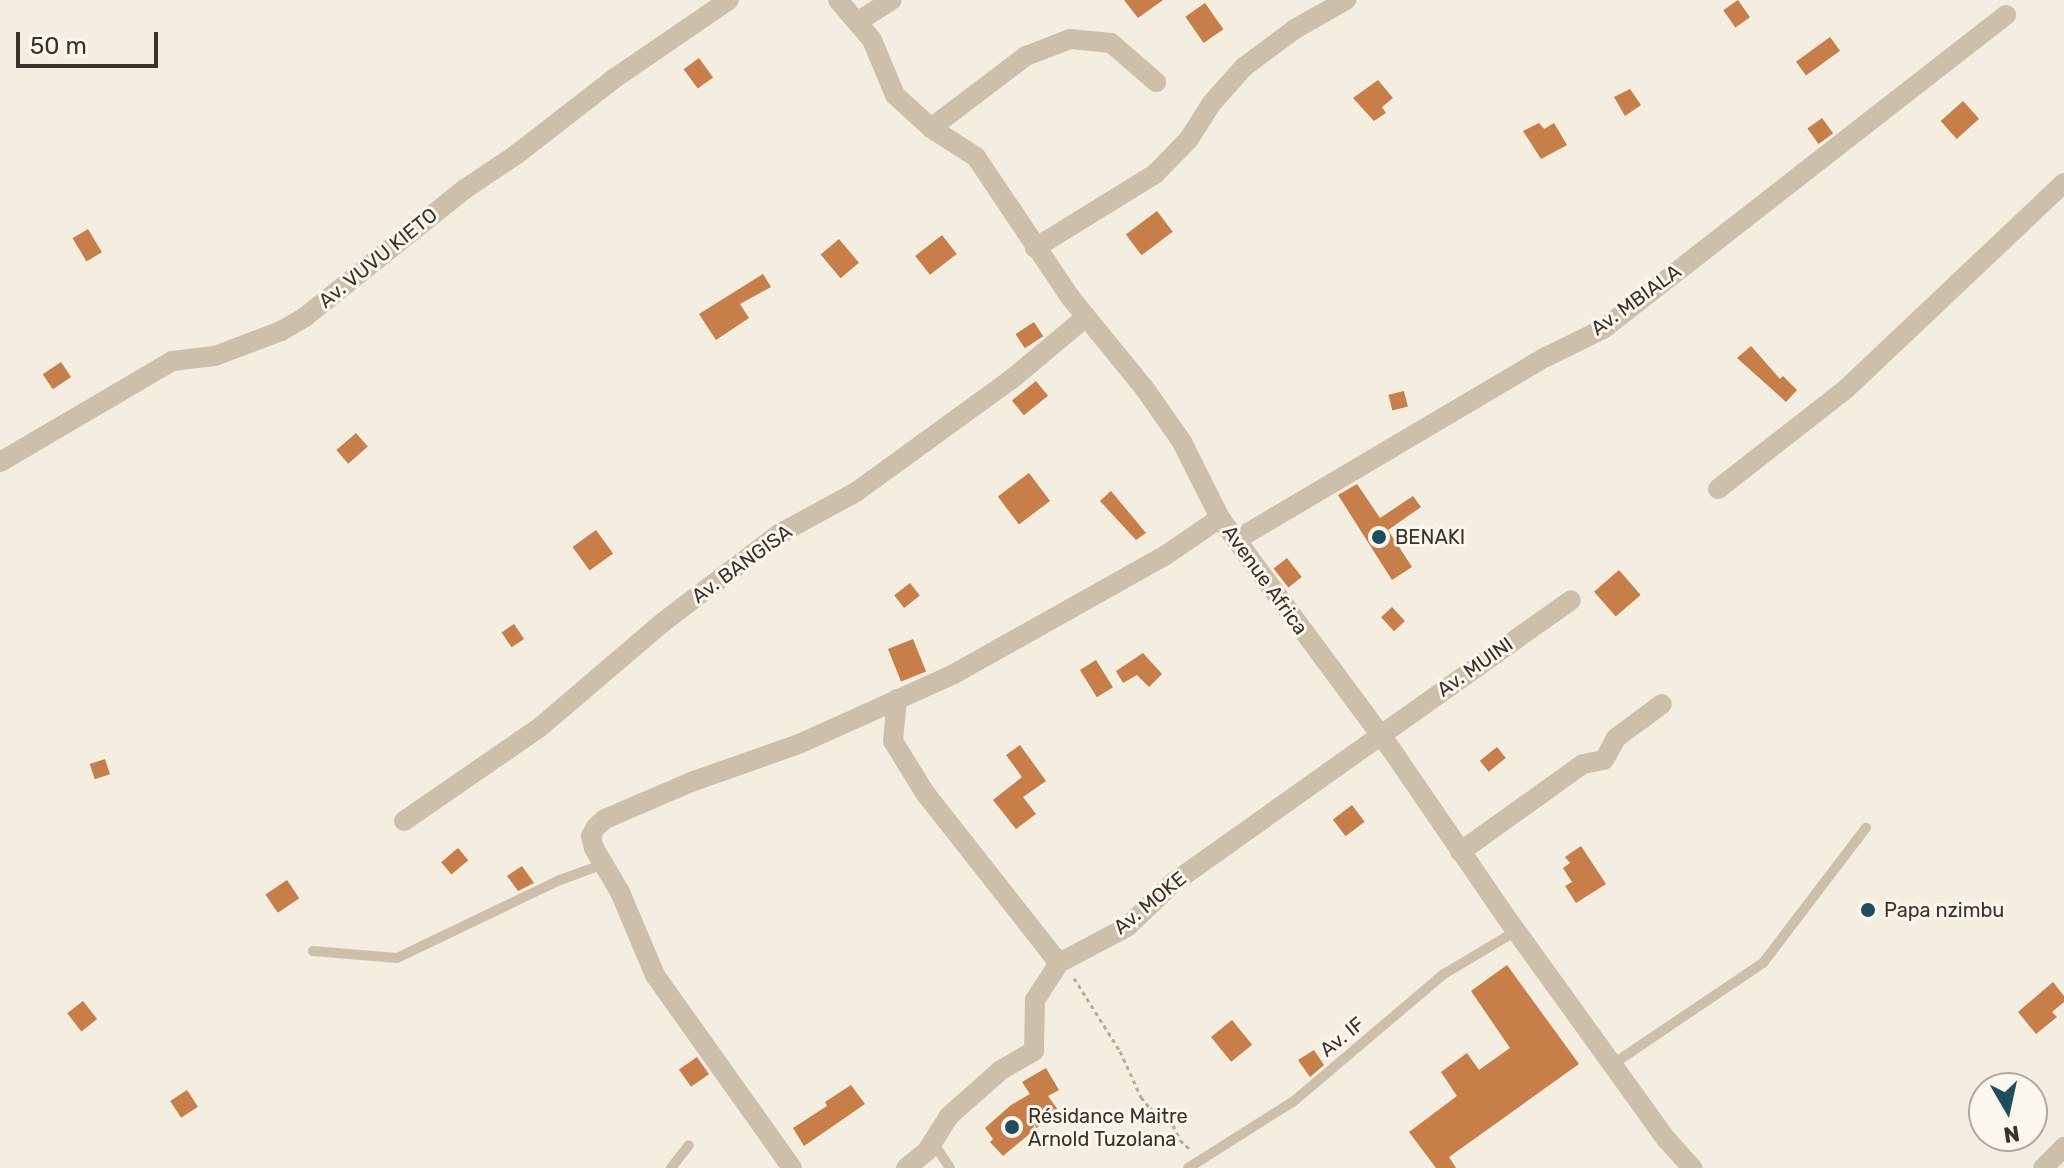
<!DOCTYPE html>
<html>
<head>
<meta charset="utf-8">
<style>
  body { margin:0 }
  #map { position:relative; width:2064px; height:1168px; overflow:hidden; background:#f4eee0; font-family:Rubik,sans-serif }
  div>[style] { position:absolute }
  .building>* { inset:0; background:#c87e49; transform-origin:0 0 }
  .path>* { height:3px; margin-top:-1.5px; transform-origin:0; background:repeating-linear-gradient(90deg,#b8aa95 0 4px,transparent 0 8px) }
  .service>* { height:10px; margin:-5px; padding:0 5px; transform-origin:5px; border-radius:5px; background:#ccc0ab }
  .minor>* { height:20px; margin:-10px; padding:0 10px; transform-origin:10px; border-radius:10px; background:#ccc0ab }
  .tertiary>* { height:20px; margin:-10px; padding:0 10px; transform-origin:10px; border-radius:10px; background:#ccc0ab }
  .dots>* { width:22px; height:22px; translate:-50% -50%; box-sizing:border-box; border:4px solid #fbf7ec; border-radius:50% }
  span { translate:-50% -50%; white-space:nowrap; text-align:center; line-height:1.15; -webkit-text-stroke:6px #fbf7ec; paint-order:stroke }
  .street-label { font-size:20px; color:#3a322a }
  .poi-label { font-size:20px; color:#3a322a }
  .left { translate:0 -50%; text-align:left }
  .north { position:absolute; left:1968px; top:1072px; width:80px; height:80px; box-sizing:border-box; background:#fbf7ec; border:2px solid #aea89e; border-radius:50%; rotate:171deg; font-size:22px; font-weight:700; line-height:32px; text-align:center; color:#3a322a }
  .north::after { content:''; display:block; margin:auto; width:28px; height:36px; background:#1e4e5d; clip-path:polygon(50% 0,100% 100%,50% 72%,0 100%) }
  .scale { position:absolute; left:16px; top:32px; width:142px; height:36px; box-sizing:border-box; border:4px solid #3a322a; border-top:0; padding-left:10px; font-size:24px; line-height:28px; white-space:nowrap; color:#3a322a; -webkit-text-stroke:6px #fbf7ec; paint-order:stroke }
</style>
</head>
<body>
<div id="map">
  <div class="building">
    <i style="clip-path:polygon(1124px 0,1163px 0,1138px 18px)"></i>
    <i style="left:1738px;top:0;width:21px;height:18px;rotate:55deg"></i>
    <i style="left:1205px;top:3px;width:32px;height:24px;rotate:55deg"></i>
    <i style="left:1830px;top:37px;width:17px;height:42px;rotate:54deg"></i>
    <i style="left:699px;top:58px;width:24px;height:19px;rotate:54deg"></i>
    <i style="clip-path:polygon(1378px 80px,1393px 98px,1382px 107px,1386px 113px,1374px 121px,1353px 98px)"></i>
    <i style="clip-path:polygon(1630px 89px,1641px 105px,1625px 116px,1614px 97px)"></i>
    <i style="left:1963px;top:101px;width:24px;height:30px;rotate:48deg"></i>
    <i style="left:1822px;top:118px;width:19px;height:18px;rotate:54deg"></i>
    <i style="clip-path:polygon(1539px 123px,1544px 129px,1554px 123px,1567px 145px,1541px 159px,1523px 131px)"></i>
    <i style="left:1157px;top:211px;width:26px;height:39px;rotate:53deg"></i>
    <i style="left:88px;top:229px;width:27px;height:18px;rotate:59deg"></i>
    <i style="left:942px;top:235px;width:24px;height:34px;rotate:52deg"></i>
    <i style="left:839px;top:239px;width:31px;height:24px;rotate:50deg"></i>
    <i style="clip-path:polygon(763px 274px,771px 287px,740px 304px,749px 318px,716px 340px,699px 314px)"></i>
    <i style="left:1034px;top:322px;width:17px;height:22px;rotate:57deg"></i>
    <i style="clip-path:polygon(1751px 346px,1780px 379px,1783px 376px,1797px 390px,1786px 402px,1737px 358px)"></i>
    <i style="left:61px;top:362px;width:18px;height:22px;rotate:56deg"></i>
    <i style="left:1036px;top:381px;width:19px;height:31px;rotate:51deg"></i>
    <i style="left:1404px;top:391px;width:16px;height:16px;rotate:76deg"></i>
    <i style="left:356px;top:433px;width:18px;height:26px;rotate:49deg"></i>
    <i style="left:1029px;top:473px;width:35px;height:39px;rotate:53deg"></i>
    <i style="clip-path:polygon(1357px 484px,1380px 518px,1413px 496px,1421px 507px,1388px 530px,1412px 567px,1392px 580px,1338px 495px)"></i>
    <i style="clip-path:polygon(1111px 491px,1146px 533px,1136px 540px,1100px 501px)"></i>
    <i style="left:596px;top:530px;width:29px;height:29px;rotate:54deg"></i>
    <i style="left:1287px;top:558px;width:24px;height:17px;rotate:52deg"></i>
    <i style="left:1619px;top:570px;width:33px;height:33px;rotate:49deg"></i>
    <i style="left:910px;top:583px;width:16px;height:20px;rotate:52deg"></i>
    <i style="left:1392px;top:607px;width:19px;height:15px;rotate:47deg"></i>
    <i style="left:514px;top:624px;width:18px;height:15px;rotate:56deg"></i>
    <i style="left:913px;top:639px;width:35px;height:27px;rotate:68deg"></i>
    <i style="clip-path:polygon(1143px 653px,1162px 674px,1149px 687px,1137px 675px,1123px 683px,1116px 671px)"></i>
    <i style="left:1096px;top:660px;width:32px;height:19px;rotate:58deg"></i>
    <i style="clip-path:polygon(1020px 745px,1046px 781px,1023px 797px,1036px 814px,1016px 829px,993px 800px,1022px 777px,1006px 755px)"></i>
    <i style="left:1497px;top:747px;width:14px;height:22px;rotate:51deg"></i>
    <i style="left:105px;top:759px;width:16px;height:16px;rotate:72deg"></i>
    <i style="left:1352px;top:805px;width:21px;height:24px;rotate:53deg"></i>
    <i style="clip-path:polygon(1581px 846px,1606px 884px,1576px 903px,1565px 886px,1572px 882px,1563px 868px,1570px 863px,1565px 857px)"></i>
    <i style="left:458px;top:848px;width:16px;height:22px;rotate:50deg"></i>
    <i style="clip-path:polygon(522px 866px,534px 883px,518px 891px,507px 876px)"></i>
    <i style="left:287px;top:880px;width:22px;height:26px;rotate:56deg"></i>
    <i style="clip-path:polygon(1507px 965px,1579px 1064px,1449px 1157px,1456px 1168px,1436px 1168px,1409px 1132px,1457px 1096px,1441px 1072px,1467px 1053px,1479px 1070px,1510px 1048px,1471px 991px)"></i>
    <i style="clip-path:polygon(2053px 982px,2064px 996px,2064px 1002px,2052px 1012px,2057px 1017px,2036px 1034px,2018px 1012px)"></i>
    <i style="left:83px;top:1001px;width:23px;height:20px;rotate:52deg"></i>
    <i style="left:1232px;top:1020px;width:32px;height:27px;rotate:51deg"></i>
    <i style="clip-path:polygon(1314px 1050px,1324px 1065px,1310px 1077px,1298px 1060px)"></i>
    <i style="left:697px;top:1057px;width:21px;height:22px;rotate:55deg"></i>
    <i style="clip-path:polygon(1046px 1068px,1059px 1090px,1048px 1096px,1058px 1110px,1003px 1156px,990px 1142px,993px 1139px,985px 1128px,1011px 1105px,1030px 1094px,1022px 1082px)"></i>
    <i style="clip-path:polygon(851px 1085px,865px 1104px,804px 1146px,793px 1128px,827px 1106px,825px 1102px)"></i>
    <i style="left:187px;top:1090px;width:20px;height:20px;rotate:57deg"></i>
  </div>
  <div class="path">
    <i style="left:1074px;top:978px;width:86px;rotate:57.8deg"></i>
    <i style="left:1120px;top:1051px;width:51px;rotate:65.5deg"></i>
    <i style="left:1141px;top:1097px;width:14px;rotate:51deg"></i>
    <i style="left:1150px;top:1108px;width:29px;rotate:36deg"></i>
    <i style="left:1173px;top:1125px;width:17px;rotate:65deg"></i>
    <i style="left:1180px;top:1140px;width:16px;rotate:43deg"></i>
  </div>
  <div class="service">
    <i style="left:313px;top:951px;width:84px;rotate:4.8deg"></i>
    <i style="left:397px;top:958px;width:181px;rotate:-25.6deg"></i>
    <i style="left:560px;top:880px;width:47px;rotate:-20deg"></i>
    <i style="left:1613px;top:1064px;width:181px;rotate:-34deg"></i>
    <i style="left:1763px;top:963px;width:170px;rotate:-52.7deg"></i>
    <i style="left:933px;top:1142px;width:31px;rotate:57deg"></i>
    <i style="left:671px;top:1168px;width:29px;rotate:-52deg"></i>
    <i style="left:1188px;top:1168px;width:125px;rotate:-32.3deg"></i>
    <i style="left:1294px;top:1101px;width:197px;rotate:-40.3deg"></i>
    <i style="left:1444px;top:974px;width:84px;rotate:-30.8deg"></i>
  </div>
  <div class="minor">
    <i style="left:838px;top:0;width:52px;rotate:49.6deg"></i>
    <i style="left:872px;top:40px;width:60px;rotate:67.3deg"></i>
    <i style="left:895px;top:95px;width:49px;rotate:42.5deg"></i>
    <i style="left:931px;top:128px;width:54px;rotate:32.8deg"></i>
    <i style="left:976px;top:157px;width:169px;rotate:56.1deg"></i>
    <i style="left:1070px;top:297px;width:119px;rotate:50.8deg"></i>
    <i style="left:1145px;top:389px;width:65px;rotate:55.1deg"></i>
    <i style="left:1182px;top:442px;width:85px;rotate:63.4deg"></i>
    <i style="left:1220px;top:518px;width:287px;rotate:53.5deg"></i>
    <i style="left:1391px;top:749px;width:204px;rotate:55.6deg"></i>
    <i style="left:1506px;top:917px;width:275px;rotate:54.2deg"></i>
    <i style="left:1667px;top:1140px;width:38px;rotate:48deg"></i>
    <i style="left:857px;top:22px;width:41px;rotate:-32.2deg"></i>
    <i style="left:931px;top:128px;width:119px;rotate:-37.2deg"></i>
    <i style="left:1026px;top:56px;width:47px;rotate:-21.1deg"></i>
    <i style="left:1070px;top:39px;width:41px;rotate:5.6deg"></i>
    <i style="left:1111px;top:43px;width:60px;rotate:40.9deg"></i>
    <i style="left:1035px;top:248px;width:141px;rotate:-31.7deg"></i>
    <i style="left:1155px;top:174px;width:49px;rotate:-45.8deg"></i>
    <i style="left:1189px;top:139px;width:41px;rotate:-57.8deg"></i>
    <i style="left:1211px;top:104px;width:50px;rotate:-48.3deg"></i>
    <i style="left:1244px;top:67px;width:64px;rotate:-36.7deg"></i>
    <i style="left:1295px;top:29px;width:59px;rotate:-29.6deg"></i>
    <i style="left:0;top:462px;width:199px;rotate:-30.4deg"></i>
    <i style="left:172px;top:361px;width:43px;rotate:-6.6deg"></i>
    <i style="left:215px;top:356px;width:71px;rotate:-20.7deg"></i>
    <i style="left:281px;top:331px;width:28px;rotate:-30deg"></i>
    <i style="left:305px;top:317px;width:205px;rotate:-38.7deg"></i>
    <i style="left:465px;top:189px;width:63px;rotate:-33.9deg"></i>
    <i style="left:517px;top:154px;width:124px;rotate:-37.8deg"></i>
    <i style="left:615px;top:78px;width:138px;rotate:-34.4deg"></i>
    <i style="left:1718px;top:489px;width:162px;rotate:-38deg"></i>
    <i style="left:1846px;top:389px;width:300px;rotate:-43.4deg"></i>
    <i style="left:1236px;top:540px;width:360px;rotate:-30.6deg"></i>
    <i style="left:1546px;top:357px;width:64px;rotate:-26.2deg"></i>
    <i style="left:1603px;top:329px;width:511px;rotate:-37.92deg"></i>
    <i style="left:897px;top:699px;width:42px;rotate:95.4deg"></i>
    <i style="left:893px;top:741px;width:61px;rotate:58.4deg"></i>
    <i style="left:925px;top:793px;width:216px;rotate:51.8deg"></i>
    <i style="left:404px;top:821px;width:164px;rotate:-34.6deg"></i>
    <i style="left:539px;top:728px;width:162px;rotate:-40.5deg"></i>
    <i style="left:662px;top:623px;width:147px;rotate:-37.3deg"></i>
    <i style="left:779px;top:534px;width:88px;rotate:-28.6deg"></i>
    <i style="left:856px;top:492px;width:194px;rotate:-36deg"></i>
    <i style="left:1013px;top:378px;width:95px;rotate:-39.9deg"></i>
    <i style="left:1460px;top:852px;width:151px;rotate:-35.6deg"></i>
    <i style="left:1583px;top:764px;width:21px;rotate:-11deg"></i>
    <i style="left:1604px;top:760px;width:25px;rotate:-61deg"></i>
    <i style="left:1616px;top:738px;width:57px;rotate:-36.5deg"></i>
    <i style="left:792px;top:1168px;width:237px;rotate:-125.4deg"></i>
    <i style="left:655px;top:975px;width:90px;rotate:-112.9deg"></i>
    <i style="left:620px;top:892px;width:51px;rotate:-120.6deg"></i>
    <i style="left:594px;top:848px;width:12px;rotate:-104deg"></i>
    <i style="left:591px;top:836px;width:10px;rotate:-61deg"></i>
    <i style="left:596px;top:827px;width:12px;rotate:-42deg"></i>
    <i style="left:605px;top:819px;width:94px;rotate:-23.3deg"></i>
    <i style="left:691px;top:782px;width:114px;rotate:-19.4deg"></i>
    <i style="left:799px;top:744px;width:170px;rotate:-24.3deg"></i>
    <i style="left:954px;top:674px;width:243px;rotate:-29.3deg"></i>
    <i style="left:1166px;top:555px;width:65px;rotate:-34.4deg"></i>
    <i style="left:906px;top:1168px;width:27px;rotate:-39deg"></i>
    <i style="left:927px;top:1151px;width:41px;rotate:-57.8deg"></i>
    <i style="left:949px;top:1116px;width:69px;rotate:-41.5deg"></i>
    <i style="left:1001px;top:1070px;width:38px;rotate:-30deg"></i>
    <i style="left:1034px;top:1051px;width:51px;rotate:-88.9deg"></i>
    <i style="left:1035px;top:1000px;width:44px;rotate:-57deg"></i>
    <i style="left:1059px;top:963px;width:77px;rotate:-27.9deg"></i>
    <i style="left:1127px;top:927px;width:64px;rotate:-43.7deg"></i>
    <i style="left:1173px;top:883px;width:488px;rotate:-35.4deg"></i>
  </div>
  <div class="tertiary">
    <i style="left:2043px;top:1168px;width:30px;rotate:-45deg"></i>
  </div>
  <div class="dots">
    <i style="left:1379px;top:537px;background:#1e4e5d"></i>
    <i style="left:1868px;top:910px;background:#1e4e5d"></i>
    <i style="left:1012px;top:1127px;background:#1e4e5d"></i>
  </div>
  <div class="street-label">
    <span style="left:378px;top:258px;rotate:-39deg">Av. VUVU KIETO</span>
    <span style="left:1636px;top:300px;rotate:-36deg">Av. MBIALA</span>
    <span style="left:742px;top:564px;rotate:-36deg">Av. BANGISA</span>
    <span style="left:1265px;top:580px;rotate:54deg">Avenue Africa</span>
    <span style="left:1475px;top:667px;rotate:-35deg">Av. MUINI</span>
    <span style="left:1150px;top:903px;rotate:-39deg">Av. MOKE</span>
    <span style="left:1342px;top:1037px;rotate:-39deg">Av. IF</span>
  </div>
  <div class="poi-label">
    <span class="left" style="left:1395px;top:537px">BENAKI</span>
    <span class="left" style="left:1884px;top:910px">Papa nzimbu</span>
    <span class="left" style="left:1028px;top:1128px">Résidance Maitre<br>Arnold Tuzolana</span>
  </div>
  <div class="north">N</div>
  <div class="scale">50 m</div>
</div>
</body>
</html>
